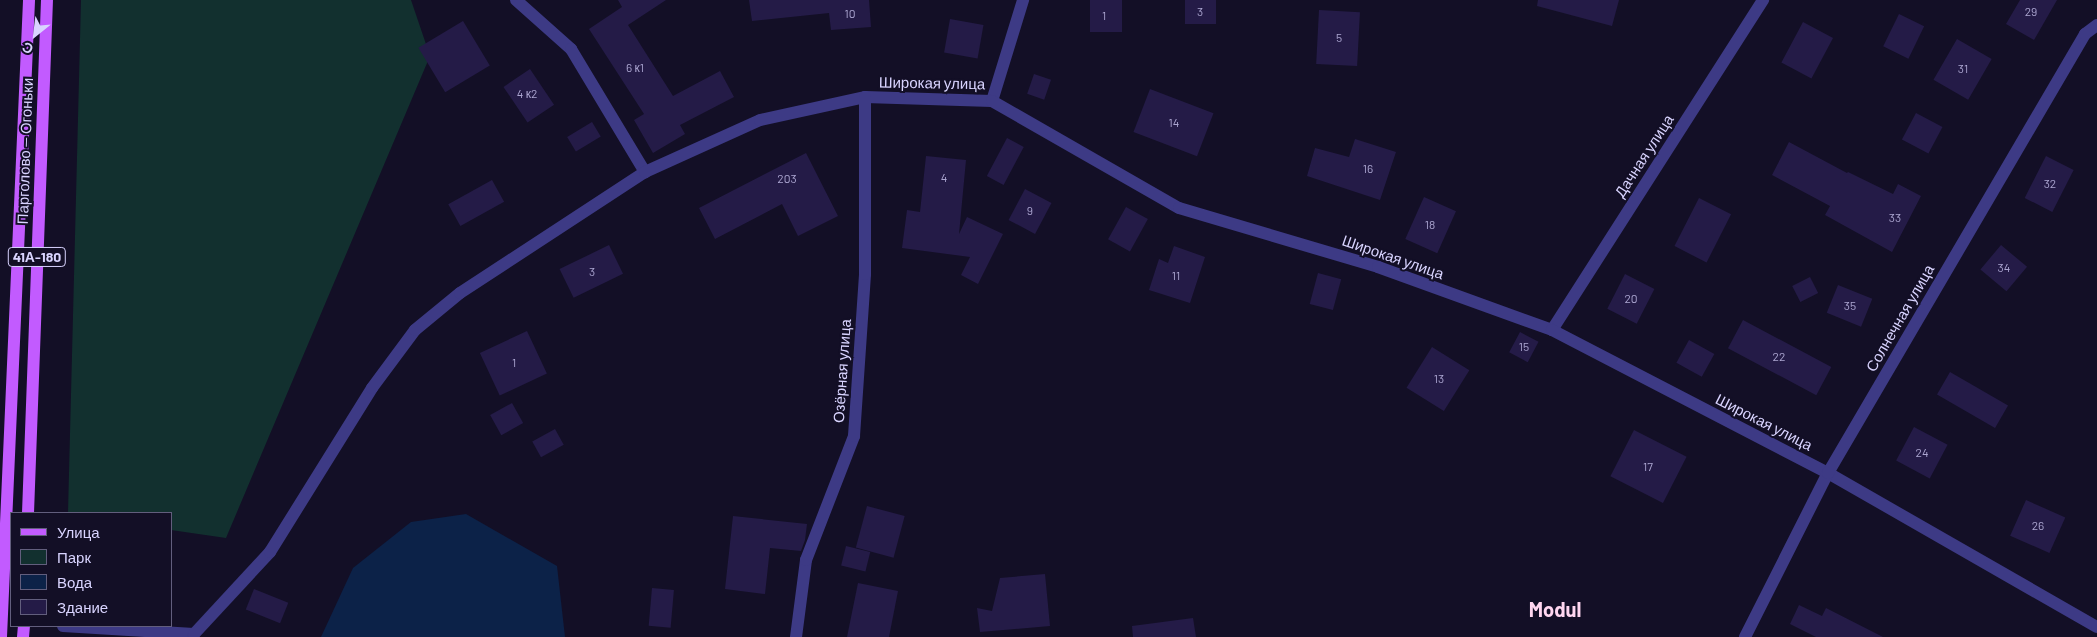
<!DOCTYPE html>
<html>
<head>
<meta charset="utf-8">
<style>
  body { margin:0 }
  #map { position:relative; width:2097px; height:637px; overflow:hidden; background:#130f26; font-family:Barlow,sans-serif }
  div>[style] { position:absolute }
  .green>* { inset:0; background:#12302f }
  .water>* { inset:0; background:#0c2248 }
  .building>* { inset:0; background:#241b47; transform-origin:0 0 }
  .minor>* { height:12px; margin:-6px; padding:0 6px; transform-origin:6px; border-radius:6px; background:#3d3a85 }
  .primary>* { height:12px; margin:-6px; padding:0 6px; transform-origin:6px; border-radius:6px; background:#c25bff }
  span { translate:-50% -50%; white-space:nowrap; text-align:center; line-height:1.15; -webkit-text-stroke:4px #130f26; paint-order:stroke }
  .number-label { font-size:12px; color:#aca6d1 }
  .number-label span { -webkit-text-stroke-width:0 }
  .shield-label span { padding:1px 4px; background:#130f26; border:1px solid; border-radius:4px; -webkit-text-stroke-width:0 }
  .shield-label { font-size:14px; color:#d9d4ff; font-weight:700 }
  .street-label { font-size:15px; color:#d9d4ff }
  .district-label { font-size:20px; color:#ffd6f0; font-weight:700 }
  .legend { position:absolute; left:10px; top:512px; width:162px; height:115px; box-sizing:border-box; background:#130f26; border:1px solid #625e7d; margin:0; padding:6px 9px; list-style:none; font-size:15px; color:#d9d4ff }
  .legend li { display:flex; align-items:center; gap:10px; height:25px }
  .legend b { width:25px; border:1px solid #625e7d }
  .north { position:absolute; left:10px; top:10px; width:50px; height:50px; -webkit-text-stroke:4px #130f26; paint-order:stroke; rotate:209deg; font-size:14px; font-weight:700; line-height:20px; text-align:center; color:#d9d4ff }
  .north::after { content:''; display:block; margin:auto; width:18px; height:22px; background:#d9d4ff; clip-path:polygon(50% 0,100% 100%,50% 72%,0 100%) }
</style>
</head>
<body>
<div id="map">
  <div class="green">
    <i style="clip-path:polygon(81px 0,411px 0,430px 56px,226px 538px,171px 530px,171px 513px,68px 513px)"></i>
  </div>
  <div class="water">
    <i style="clip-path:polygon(466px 514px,557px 566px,565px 637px,321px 637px,353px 568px,411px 522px)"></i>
  </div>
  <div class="building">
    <i style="clip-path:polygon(618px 0,666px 0,628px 25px,673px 96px,720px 71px,734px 97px,680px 125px,685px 134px,653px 153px,634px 120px,644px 114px,589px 29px,622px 7px)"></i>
    <i style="clip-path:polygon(749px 0,869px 0,871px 27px,831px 30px,829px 13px,752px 21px)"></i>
    <i style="left:1090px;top:0;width:32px;height:32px"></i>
    <i style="left:1185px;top:0;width:31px;height:24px"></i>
    <i style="clip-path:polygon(1538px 0,1619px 0,1612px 26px,1537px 6px)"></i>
    <i style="clip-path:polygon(2020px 0,2057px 0,2034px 40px,2006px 24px)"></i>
    <i style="left:1319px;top:10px;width:41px;height:54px;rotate:3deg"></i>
    <i style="left:1899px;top:14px;width:28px;height:36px;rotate:26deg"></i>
    <i style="left:950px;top:19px;width:34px;height:34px;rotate:10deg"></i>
    <i style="left:463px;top:21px;width:52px;height:52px;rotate:59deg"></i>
    <i style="left:1803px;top:22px;width:34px;height:46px;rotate:28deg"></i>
    <i style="left:1957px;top:39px;width:40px;height:47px;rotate:30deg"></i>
    <i style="left:530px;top:69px;width:43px;height:32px;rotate:56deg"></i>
    <i style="left:1034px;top:74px;width:18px;height:21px;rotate:19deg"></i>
    <i style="left:1150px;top:89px;width:68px;height:46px;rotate:21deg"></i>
    <i style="left:1916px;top:113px;width:30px;height:30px;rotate:28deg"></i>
    <i style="left:592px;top:122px;width:17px;height:29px;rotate:59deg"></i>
    <i style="left:1007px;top:138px;width:19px;height:43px;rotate:28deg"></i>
    <i style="clip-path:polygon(1355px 139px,1396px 152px,1380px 200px,1307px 176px,1315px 148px,1349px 157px)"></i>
    <i style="clip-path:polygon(1789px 142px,1847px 173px,1848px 172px,1893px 194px,1898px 184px,1921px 196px,1892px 252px,1825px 215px,1830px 206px,1772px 175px)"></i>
    <i style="clip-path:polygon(806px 153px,838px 216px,798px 236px,782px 204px,715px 239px,699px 208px)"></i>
    <i style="clip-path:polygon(926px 156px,966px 160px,959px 234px,967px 217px,1003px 234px,978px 284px,961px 275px,970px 257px,902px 248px,907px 210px,920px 212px)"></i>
    <i style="left:2046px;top:156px;width:31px;height:47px;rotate:27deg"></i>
    <i style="left:492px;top:180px;width:25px;height:50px;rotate:61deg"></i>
    <i style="left:1025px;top:189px;width:30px;height:35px;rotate:28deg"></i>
    <i style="left:1424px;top:197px;width:35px;height:46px;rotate:24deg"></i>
    <i style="left:1699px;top:198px;width:36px;height:54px;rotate:27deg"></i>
    <i style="left:1126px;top:207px;width:25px;height:37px;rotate:29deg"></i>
    <i style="left:609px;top:245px;width:32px;height:55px;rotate:64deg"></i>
    <i style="left:2001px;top:245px;width:34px;height:32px;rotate:40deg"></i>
    <i style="clip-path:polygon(1174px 246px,1205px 257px,1190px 303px,1149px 290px,1159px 259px,1168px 263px)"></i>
    <i style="left:1318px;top:273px;width:24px;height:32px;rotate:15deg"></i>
    <i style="left:1625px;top:274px;width:33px;height:39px;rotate:27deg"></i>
    <i style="left:1810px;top:277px;width:18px;height:20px;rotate:63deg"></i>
    <i style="left:1838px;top:285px;width:37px;height:30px;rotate:22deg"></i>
    <i style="left:1743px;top:320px;width:100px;height:32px;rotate:28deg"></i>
    <i style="left:527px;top:331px;width:47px;height:52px;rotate:65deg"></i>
    <i style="left:1520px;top:332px;width:21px;height:23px;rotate:28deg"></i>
    <i style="left:1689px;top:340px;width:29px;height:26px;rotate:29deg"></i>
    <i style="left:1432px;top:347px;width:44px;height:48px;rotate:32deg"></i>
    <i style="left:1950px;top:372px;width:67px;height:26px;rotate:30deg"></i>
    <i style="left:512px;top:403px;width:23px;height:25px;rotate:61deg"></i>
    <i style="left:1914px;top:427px;width:38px;height:38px;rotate:28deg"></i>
    <i style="left:555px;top:429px;width:18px;height:26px;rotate:61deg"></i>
    <i style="left:1634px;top:430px;width:59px;height:52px;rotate:27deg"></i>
    <i style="left:2026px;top:500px;width:43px;height:39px;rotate:24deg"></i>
    <i style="left:867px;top:506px;width:39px;height:43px;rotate:15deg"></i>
    <i style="clip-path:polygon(733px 516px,807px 524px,805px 540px,801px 551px,770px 548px,765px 594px,725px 589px)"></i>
    <i style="left:846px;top:546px;width:25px;height:20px;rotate:14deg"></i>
    <i style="clip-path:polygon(1045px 574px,1050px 626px,980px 632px,977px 608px,992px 611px,1000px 578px)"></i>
    <i style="clip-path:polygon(858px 583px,898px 591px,889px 637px,847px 637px)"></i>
    <i style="left:652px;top:588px;width:22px;height:38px;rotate:5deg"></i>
    <i style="left:254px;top:589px;width:37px;height:22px;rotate:22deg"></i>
    <i style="clip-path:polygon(1799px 605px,1822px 616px,1826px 608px,1883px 637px,1816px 637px,1790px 624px)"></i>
    <i style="clip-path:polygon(1193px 618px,1196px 637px,1133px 637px,1132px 626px)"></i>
  </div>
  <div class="minor">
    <i style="left:516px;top:0;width:74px;rotate:41.7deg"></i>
    <i style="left:571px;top:49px;width:144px;rotate:59deg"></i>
    <i style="left:992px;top:101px;width:106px;rotate:-72.9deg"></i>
    <i style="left:1552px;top:330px;width:392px;rotate:-57.4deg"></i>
    <i style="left:63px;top:626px;width:131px;rotate:3.5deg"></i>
    <i style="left:193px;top:637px;width:3px;rotate:-72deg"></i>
    <i style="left:194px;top:634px;width:112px;rotate:-47.2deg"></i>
    <i style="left:270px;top:552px;width:193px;rotate:-58.1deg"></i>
    <i style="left:372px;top:388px;width:72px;rotate:-53.4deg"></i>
    <i style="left:415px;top:330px;width:58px;rotate:-39.4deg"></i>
    <i style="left:460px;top:293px;width:221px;rotate:-33.2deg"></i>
    <i style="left:645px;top:172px;width:126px;rotate:-24.3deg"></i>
    <i style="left:760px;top:120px;width:107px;rotate:-12.4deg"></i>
    <i style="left:865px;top:97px;width:127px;rotate:1.8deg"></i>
    <i style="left:992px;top:101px;width:215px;rotate:29.8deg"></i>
    <i style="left:1179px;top:208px;width:208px;rotate:16.5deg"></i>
    <i style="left:1378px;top:267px;width:185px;rotate:19.9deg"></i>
    <i style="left:1552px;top:330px;width:311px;rotate:27.4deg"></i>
    <i style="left:1828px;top:473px;width:310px;rotate:29.8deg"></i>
    <i style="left:796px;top:637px;width:78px;rotate:-82.6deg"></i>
    <i style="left:806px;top:560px;width:133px;rotate:-68.8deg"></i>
    <i style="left:854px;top:436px;width:162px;rotate:-86.1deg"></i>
    <i style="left:865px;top:274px;width:177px;rotate:-90deg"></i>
    <i style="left:1745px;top:637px;width:184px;rotate:-63.2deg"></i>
    <i style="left:1828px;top:473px;width:509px;rotate:-59.65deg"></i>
    <i style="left:2085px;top:34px;width:15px;rotate:-37deg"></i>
  </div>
  <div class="primary">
    <i style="left:28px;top:513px;width:513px;rotate:-87.88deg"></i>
    <i style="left:1px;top:637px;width:638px;rotate:-87.48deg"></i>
    <i style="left:23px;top:637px;width:11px;rotate:-85deg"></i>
  </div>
  <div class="number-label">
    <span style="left:1200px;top:12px">3</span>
    <span style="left:2031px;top:12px">29</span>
    <span style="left:850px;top:14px">10</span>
    <span style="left:1104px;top:16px">1</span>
    <span style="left:1339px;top:38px">5</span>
    <span style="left:635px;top:68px">6 к1</span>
    <span style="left:1963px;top:69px">31</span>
    <span style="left:527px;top:94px">4 к2</span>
    <span style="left:1174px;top:123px">14</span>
    <span style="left:1368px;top:169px">16</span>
    <span style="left:944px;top:178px">4</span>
    <span style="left:787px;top:179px">203</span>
    <span style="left:2050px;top:184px">32</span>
    <span style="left:1030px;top:211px">9</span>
    <span style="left:1895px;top:218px">33</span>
    <span style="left:1430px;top:225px">18</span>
    <span style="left:2004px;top:268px">34</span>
    <span style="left:592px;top:272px">3</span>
    <span style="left:1176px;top:276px">11</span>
    <span style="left:1631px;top:299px">20</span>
    <span style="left:1850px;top:306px">35</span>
    <span style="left:1524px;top:347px">15</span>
    <span style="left:1779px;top:357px">22</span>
    <span style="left:514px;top:363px">1</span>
    <span style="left:1439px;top:379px">13</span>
    <span style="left:1922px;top:453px">24</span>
    <span style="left:1648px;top:467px">17</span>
    <span style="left:2038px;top:526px">26</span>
  </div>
  <div class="shield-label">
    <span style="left:37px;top:257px">41А-180</span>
  </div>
  <div class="street-label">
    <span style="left:932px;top:83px;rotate:1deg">Широкая улица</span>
    <span style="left:25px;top:151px;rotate:-88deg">Парголово — Огоньки</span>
    <span style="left:1644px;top:156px;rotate:-57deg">Дачная улица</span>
    <span style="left:1393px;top:257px;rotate:19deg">Широкая улица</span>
    <span style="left:1900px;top:318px;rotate:-60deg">Солнечная улица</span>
    <span style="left:842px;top:371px;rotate:-86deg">Озёрная улица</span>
    <span style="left:1764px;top:422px;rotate:27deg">Широкая улица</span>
  </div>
  <div class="district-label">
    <span style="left:1555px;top:609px">Modul</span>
  </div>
  <ul class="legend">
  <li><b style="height:6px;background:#c25bff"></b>Улица</li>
  <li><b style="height:14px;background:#12302f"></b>Парк</li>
  <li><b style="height:14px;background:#0c2248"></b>Вода</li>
  <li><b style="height:14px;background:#241b47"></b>Здание</li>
  </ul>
  <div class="north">С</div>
</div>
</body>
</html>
